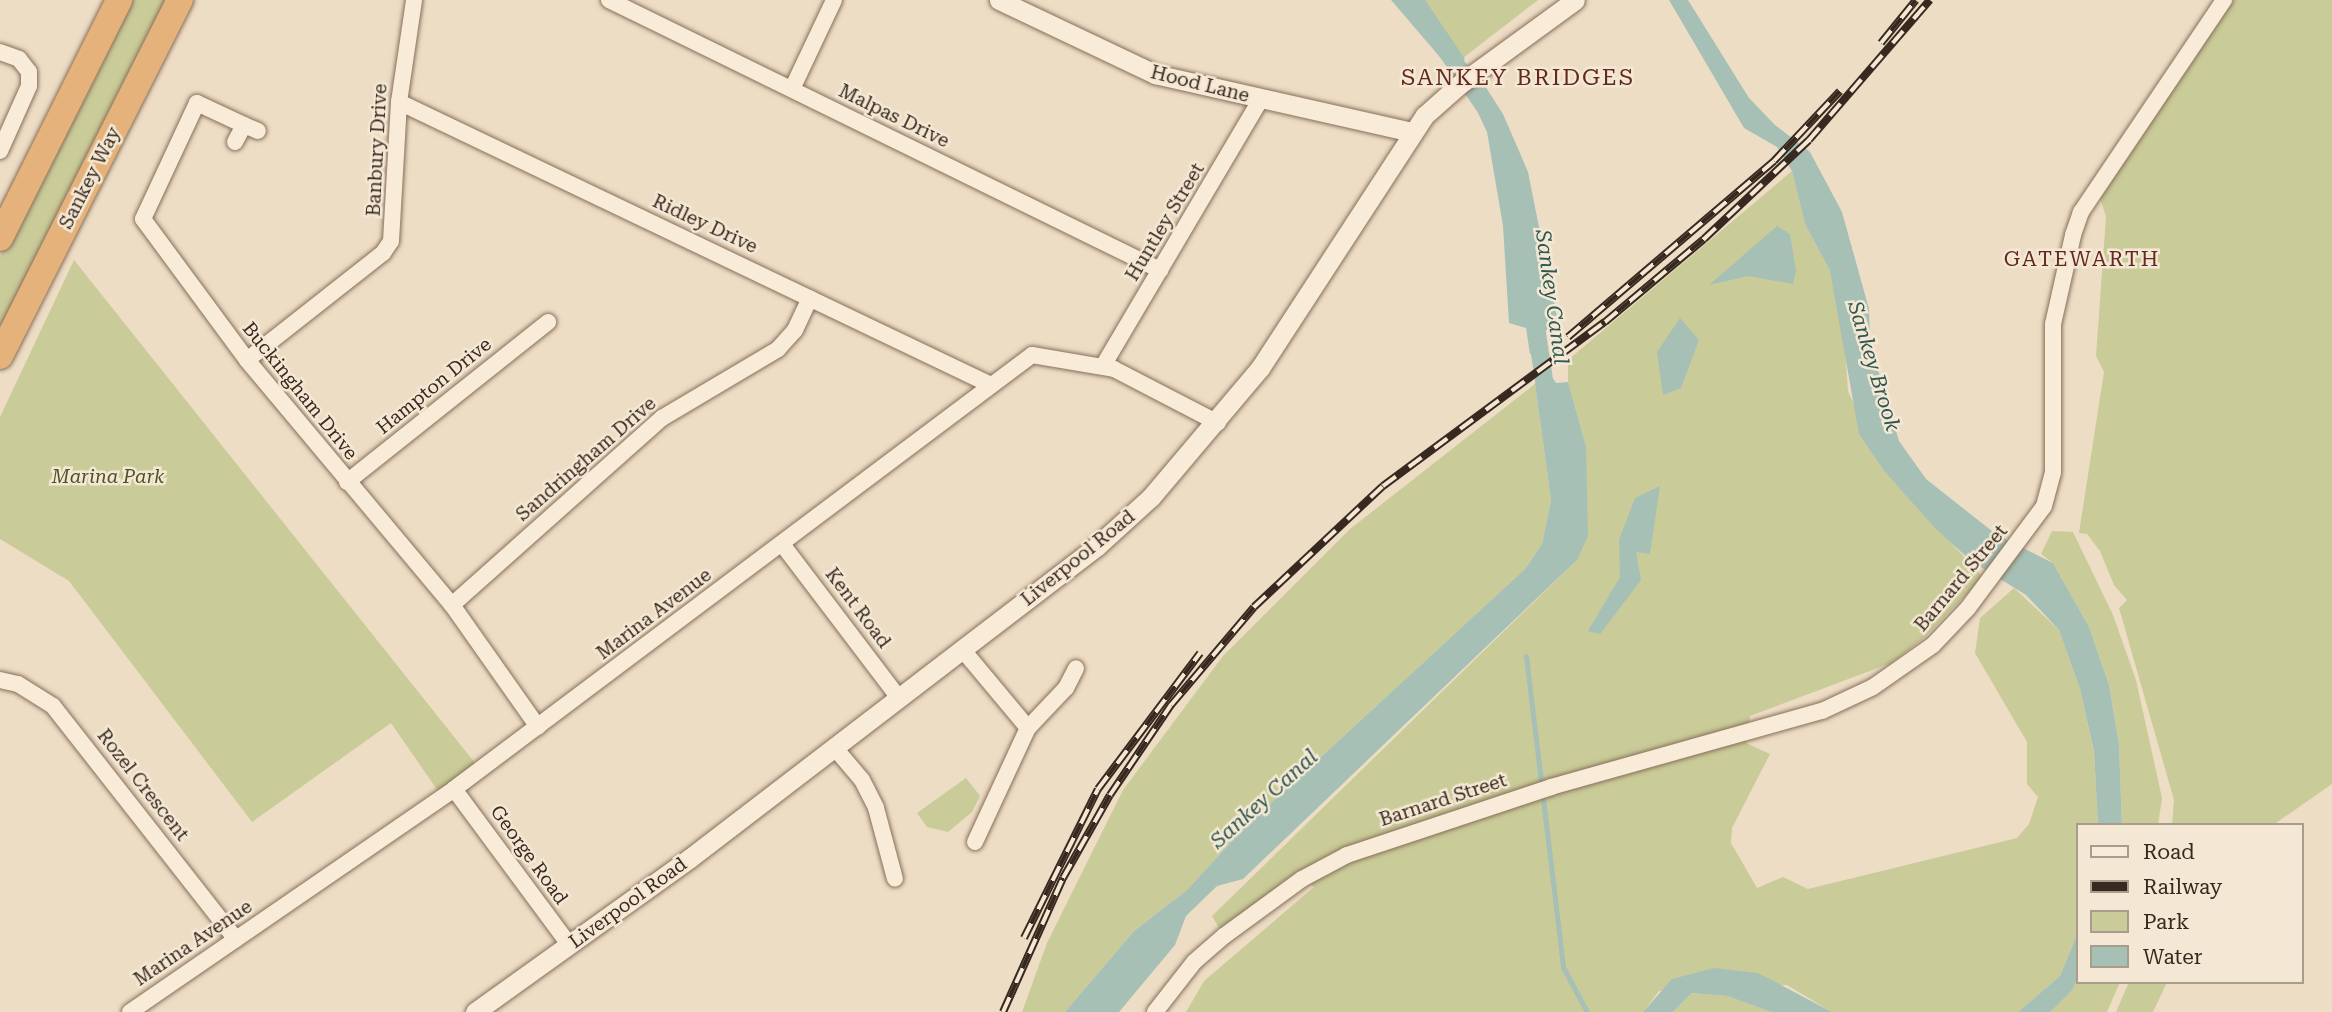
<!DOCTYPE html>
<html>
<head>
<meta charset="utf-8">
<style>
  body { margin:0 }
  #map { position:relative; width:2332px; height:1012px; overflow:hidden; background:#edddc4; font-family:"Roboto Serif",serif }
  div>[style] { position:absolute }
  .green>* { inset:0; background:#c9cb98 }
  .water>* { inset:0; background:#a6c0b6 }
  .stream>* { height:5px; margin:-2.5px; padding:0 2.5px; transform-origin:2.5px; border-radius:2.5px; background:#a6c0b6 }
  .canal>* { height:18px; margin:-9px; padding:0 9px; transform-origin:9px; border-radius:9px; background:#a6c0b6 }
  .roads { filter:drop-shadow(0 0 2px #876f5b) drop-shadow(0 0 2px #876f5b) }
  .minor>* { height:16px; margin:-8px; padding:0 8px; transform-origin:8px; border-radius:8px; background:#f8ebd7 }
  .tertiary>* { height:19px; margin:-9.5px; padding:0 9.5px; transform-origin:9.5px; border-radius:9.5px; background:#f8ebd7 }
  .trunk>* { height:26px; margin:-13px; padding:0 13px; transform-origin:13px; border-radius:13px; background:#e4b27a }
  .rail>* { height:8px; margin-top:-4px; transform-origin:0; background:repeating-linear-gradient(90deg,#f4e8d4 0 16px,#37291f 0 32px); box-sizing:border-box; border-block:2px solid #37291f }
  span { translate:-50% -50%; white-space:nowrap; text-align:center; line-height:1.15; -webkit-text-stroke:5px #f4e8d4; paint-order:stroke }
  .street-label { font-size:19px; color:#37291f }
  .park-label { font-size:19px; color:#4c5326; font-style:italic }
  .neighbourhood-label { font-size:21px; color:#63281f; letter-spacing:2px }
  .water-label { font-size:21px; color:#2e5751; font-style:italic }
  .quarter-label { font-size:23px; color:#63281f; letter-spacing:2px }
  .legend { position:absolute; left:2076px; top:823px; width:228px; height:161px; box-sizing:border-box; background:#f4e8d4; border:2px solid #a89c8c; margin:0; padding:9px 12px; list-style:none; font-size:21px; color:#37291f }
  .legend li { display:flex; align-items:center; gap:14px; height:35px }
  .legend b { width:35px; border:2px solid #a89c8c }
</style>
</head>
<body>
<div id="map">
  <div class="green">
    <i style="clip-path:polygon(127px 0,170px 0,0 335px,0 256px)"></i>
    <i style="clip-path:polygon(1393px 0,1538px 0,1454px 65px)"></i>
    <i style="clip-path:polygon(2224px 0,2332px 0,2332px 784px,2273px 825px,2172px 825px,2174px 800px,2119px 608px,2127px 600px,2114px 585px,2100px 551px,2087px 534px,2079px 533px,2104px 372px,2096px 356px,2106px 217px,2097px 188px)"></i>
    <i style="clip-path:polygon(1792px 171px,1805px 224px,1830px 271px,1844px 335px,1848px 391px,1885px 472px,1983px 577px,1926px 636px,1891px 663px,1750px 716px,1746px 743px,1770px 754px,1732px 828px,1731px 843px,1757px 888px,1783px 877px,1808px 889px,2017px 838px,2029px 824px,2038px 797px,2027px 784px,2027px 742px,1975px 653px,1980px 618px,2014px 588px,2059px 630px,2080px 689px,2094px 753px,2098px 825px,2078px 825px,2078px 932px,2060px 976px,2018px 1012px,1832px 1012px,1787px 985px,1659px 991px,1643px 1012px,1186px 1012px,1204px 981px,1314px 887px,1302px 879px,1224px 936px,1212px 916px,1577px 560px,1586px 446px,1568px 382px,1568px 360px)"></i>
    <i style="clip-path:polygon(74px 260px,475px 763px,438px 791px,391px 723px,252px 822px,69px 581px,0 539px,0 417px)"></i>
    <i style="clip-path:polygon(1535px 384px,1551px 500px,1542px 544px,1525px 569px,1245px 827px,1187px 890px,1134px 931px,1065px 1012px,1022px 1012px,1047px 943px,1123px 790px,1223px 656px,1350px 529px)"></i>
    <i style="clip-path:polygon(2052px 531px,2073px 532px,2113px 615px,2136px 680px,2162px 798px,2158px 825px,2122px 825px,2119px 745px,2109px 683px,2089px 627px,2053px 563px,2041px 554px)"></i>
    <i style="clip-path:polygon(966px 778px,980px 796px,972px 812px,948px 832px,927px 827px,917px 813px)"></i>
    <i style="clip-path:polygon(2078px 977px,2078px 982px,2120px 982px,2107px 1012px,2050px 1012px)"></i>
    <i style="clip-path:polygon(2129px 982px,2167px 982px,2153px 1012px,2116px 1012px)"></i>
    <i style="clip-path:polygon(1692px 993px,1727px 996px,1771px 1012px,1673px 1012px)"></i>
  </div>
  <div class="water">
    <i style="clip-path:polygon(1391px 0,1425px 0,1465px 59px,1451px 70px)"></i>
    <i style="clip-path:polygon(1669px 0,1688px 0,1749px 98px,1775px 125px,1810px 152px,1842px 212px,1869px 309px,1870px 343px,1899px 441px,1926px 479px,1997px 535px,2053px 563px,2089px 627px,2109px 684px,2119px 745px,2122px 825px,2098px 825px,2094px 752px,2080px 689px,2059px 630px,2026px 595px,1971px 561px,1936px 529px,1885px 472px,1859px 434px,1830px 271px,1805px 224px,1792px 171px,1777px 147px,1744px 128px)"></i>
    <i style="clip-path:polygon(1485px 86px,1503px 114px,1528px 172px,1557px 317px,1544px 333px,1546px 344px,1530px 354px,1526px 328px,1509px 323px,1503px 226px,1487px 132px,1470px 96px)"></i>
    <i style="clip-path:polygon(1777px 226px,1790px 234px,1796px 271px,1793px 284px,1748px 276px,1709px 285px)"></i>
    <i style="clip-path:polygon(1680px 318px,1699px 340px,1681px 388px,1663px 395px,1657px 352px)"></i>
    <i style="clip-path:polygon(1549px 373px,1556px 383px,1568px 382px,1586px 446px,1588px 536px,1577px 560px,1243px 879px,1217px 886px,1186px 916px,1175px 945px,1119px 1012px,1065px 1012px,1134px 931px,1187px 890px,1245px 827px,1525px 569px,1542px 544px,1551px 500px,1535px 384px)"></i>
    <i style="clip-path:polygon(1660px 486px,1650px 554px,1636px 552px,1641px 580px,1600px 634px,1588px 631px,1620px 577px,1619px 540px,1635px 498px)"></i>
    <i style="clip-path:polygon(2078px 932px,2078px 977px,2072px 990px,2050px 1012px,2018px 1012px,2060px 976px)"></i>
    <i style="clip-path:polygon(1714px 968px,1758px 973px,1832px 1012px,1771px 1012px,1727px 996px,1692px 993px,1673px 1012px,1643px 1012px,1672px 979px)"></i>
  </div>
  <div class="stream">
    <i style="left:1526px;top:656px;width:313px;rotate:83.2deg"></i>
    <i style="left:1563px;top:967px;width:51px;rotate:61.9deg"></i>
  </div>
  <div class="canal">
    <i style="left:1444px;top:47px;width:76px;rotate:55.7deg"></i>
    <i style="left:1536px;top:327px;width:74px;rotate:81.4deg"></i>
  </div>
  <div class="roads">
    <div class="minor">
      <i style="left:609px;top:0;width:614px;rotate:26.11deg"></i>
      <i style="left:0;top:52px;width:20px;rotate:20deg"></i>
      <i style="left:19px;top:59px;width:16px;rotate:52deg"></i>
      <i style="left:29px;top:72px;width:14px;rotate:90deg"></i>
      <i style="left:29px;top:86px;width:71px;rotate:114deg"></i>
      <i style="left:792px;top:89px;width:98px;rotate:-64.7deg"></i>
      <i style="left:399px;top:102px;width:656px;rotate:25.55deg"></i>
      <i style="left:244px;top:125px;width:52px;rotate:-154.9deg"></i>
      <i style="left:197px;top:103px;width:128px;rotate:115deg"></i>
      <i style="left:143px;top:219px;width:175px;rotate:53.6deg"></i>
      <i style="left:247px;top:360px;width:319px;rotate:50.1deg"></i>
      <i style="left:452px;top:605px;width:149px;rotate:54.8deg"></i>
      <i style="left:235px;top:142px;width:19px;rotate:-62deg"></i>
      <i style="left:244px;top:125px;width:15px;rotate:23deg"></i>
      <i style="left:247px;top:360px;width:173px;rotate:-38.2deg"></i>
      <i style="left:383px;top:253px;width:14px;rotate:-56deg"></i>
      <i style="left:391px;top:241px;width:139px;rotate:-86.7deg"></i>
      <i style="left:399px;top:102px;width:103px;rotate:-81.6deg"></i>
      <i style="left:1103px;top:366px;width:310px;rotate:-59.4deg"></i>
      <i style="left:347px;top:482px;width:257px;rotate:-38.5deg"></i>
      <i style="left:782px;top:544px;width:193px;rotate:52.8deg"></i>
      <i style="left:452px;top:605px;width:281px;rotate:-41.7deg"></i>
      <i style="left:662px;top:418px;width:135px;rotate:-30.7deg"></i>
      <i style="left:778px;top:349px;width:25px;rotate:-48deg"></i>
      <i style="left:795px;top:330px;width:35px;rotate:-65deg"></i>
      <i style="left:962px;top:649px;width:103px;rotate:50.1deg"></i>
      <i style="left:0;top:680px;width:18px;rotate:13deg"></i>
      <i style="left:18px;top:684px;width:41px;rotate:32.2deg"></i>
      <i style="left:53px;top:706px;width:296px;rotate:51.9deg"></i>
      <i style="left:834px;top:747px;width:43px;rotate:49.7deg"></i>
      <i style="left:862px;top:780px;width:31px;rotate:63deg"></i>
      <i style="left:876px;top:808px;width:73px;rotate:75deg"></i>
      <i style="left:454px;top:789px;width:195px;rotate:53.5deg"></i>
      <i style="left:975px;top:842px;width:126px;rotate:-65.1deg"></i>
      <i style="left:1028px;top:728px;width:55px;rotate:-46.5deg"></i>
      <i style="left:1066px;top:688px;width:22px;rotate:-63deg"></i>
      <i style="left:130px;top:1012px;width:393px;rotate:-34.5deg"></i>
      <i style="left:454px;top:789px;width:723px;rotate:-36.9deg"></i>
      <i style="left:1032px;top:355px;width:83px;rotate:9.7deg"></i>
      <i style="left:1114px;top:369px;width:117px;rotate:27.4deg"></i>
      <i style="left:1155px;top:1012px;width:63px;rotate:-52deg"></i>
      <i style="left:1194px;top:962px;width:40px;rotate:-41deg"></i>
      <i style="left:1224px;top:936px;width:97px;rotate:-36.2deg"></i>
      <i style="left:1302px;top:879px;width:51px;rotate:-28.1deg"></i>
      <i style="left:1347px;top:855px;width:215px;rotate:-18.4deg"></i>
      <i style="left:1551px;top:787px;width:281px;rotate:-15.7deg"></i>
      <i style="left:1822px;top:711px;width:56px;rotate:-25.2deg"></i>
      <i style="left:1873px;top:687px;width:73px;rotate:-35deg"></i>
      <i style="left:1933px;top:645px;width:51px;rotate:-46.6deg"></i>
      <i style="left:1968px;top:608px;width:127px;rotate:-53.3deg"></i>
      <i style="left:2044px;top:506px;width:35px;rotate:-75deg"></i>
      <i style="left:2053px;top:472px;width:148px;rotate:-90deg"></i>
      <i style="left:2053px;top:324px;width:91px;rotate:-77.3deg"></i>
      <i style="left:2073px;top:235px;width:24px;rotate:-71deg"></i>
      <i style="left:2081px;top:212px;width:256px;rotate:-56deg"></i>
    </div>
    <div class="tertiary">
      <i style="left:999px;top:0;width:173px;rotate:25.4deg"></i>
      <i style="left:1155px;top:74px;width:263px;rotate:12.7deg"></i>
      <i style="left:475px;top:1012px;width:264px;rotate:-35.6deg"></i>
      <i style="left:690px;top:858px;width:513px;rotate:-37.47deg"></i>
      <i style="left:1097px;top:546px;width:73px;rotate:-42.2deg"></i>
      <i style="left:1151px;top:497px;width:169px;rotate:-49.8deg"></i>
      <i style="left:1260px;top:368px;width:301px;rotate:-56.9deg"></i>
      <i style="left:1424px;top:116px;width:48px;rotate:-41.6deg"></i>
      <i style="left:1460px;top:84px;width:142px;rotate:-36.1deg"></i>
    </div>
    <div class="trunk">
      <i style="left:0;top:238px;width:266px;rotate:-63.4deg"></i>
      <i style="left:0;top:356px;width:399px;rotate:-63.2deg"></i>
    </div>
  </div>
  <div class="rail">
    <i style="left:1881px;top:43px;width:55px;rotate:-50.9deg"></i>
    <i style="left:1568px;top:337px;width:271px;rotate:-40.5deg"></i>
    <i style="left:1774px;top:161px;width:96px;rotate:-46.7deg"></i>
    <i style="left:1024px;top:938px;width:166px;rotate:-63.6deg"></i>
    <i style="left:1098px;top:789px;width:170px;rotate:-53.1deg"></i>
    <i style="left:1003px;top:1012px;width:147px;rotate:-65.9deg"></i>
    <i style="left:1063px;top:878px;width:95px;rotate:-60.5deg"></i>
    <i style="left:1110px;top:795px;width:109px;rotate:-55.9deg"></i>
    <i style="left:1171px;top:705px;width:128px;rotate:-49.7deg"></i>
    <i style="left:1254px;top:607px;width:177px;rotate:-43.2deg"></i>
    <i style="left:1383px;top:486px;width:276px;rotate:-36.5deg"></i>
    <i style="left:1605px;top:322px;width:129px;rotate:-40deg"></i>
    <i style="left:1704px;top:239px;width:144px;rotate:-43.3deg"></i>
    <i style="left:1809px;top:140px;width:185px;rotate:-49.2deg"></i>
  </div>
  <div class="street-label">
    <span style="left:1200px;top:84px;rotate:14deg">Hood Lane</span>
    <span style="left:894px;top:116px;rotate:26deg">Malpas Drive</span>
    <span style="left:377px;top:150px;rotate:-87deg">Banbury Drive</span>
    <span style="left:90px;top:178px;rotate:-63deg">Sankey Way</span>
    <span style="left:1165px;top:222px;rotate:-59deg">Huntley Street</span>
    <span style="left:705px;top:224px;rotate:25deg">Ridley Drive</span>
    <span style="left:434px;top:386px;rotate:-39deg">Hampton Drive</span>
    <span style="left:300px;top:391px;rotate:51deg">Buckingham Drive</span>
    <span style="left:586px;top:459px;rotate:-41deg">Sandringham Drive</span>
    <span style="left:1078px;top:558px;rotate:-39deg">Liverpool Road</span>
    <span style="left:1961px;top:578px;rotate:-50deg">Barnard Street</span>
    <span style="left:858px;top:608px;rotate:53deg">Kent Road</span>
    <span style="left:654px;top:614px;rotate:-37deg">Marina Avenue</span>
    <span style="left:143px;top:785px;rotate:52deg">Rozel Crescent</span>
    <span style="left:1443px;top:800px;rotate:-18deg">Barnard Street</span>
    <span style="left:529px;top:855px;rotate:54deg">George Road</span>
    <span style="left:628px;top:903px;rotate:-36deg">Liverpool Road</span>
    <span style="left:193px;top:943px;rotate:-34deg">Marina Avenue</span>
  </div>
  <div class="park-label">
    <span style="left:108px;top:477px">Marina Park</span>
  </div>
  <div class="neighbourhood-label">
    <span style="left:2082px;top:259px">GATEWARTH</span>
  </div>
  <div class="water-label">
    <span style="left:1552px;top:297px;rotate:82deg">Sankey Canal</span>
    <span style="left:1874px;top:366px;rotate:73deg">Sankey Brook</span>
    <span style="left:1264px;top:799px;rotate:-42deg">Sankey Canal</span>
  </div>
  <div class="quarter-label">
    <span style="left:1518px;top:78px">SANKEY BRIDGES</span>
  </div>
  <ul class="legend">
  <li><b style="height:9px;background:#f8ebd7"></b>Road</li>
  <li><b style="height:9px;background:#37291f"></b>Railway</li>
  <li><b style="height:19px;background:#c9cb98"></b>Park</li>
  <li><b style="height:19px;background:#a6c0b6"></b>Water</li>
  </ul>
</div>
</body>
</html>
